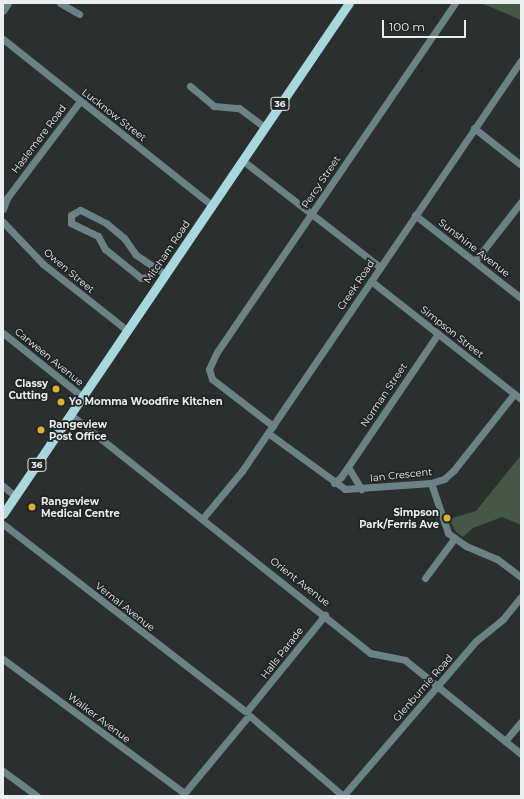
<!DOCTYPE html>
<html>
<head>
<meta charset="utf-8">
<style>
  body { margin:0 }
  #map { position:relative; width:524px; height:799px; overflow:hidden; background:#2b302f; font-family:Montserrat,sans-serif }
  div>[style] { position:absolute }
  .green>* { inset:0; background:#455746 }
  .minor>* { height:7px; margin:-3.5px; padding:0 3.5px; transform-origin:3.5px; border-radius:3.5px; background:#6c8385 }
  .major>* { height:9px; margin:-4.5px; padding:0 4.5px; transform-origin:4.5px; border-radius:4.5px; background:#a8d8dd }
  .dots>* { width:11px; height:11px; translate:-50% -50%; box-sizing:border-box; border:2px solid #212625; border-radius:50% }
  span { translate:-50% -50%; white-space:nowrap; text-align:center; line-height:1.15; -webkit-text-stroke:3.5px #212625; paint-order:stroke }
  .shield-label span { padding:1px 3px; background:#212625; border:1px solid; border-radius:3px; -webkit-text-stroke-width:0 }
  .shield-label { font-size:9px; color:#ebeeee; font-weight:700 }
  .street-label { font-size:10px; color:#ebeeee }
  .poi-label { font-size:10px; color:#ebeeee; font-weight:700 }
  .right { translate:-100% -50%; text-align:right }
  .left { translate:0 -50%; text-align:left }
  .frame { position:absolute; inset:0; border:4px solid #ebeeee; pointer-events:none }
  .scale { position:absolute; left:382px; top:20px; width:84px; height:18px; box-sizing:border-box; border:2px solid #ebeeee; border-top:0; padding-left:5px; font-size:12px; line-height:14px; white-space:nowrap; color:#ebeeee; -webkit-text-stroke:3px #212625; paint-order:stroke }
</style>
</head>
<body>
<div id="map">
  <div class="green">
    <i style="clip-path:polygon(481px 3px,521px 3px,521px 20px)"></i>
    <i style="clip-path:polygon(521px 455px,521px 525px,502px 517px,473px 528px,463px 537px,456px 532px,449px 519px,476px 511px)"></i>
  </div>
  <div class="minor">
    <i style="left:60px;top:3px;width:22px;rotate:30deg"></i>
    <i style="left:3px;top:11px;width:9px;rotate:-58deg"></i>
    <i style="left:3px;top:39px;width:267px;rotate:38.5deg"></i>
    <i style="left:190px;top:86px;width:31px;rotate:40deg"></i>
    <i style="left:214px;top:106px;width:25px;rotate:5deg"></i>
    <i style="left:239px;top:108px;width:31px;rotate:37deg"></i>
    <i style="left:474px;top:128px;width:60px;rotate:38.2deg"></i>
    <i style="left:242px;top:160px;width:175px;rotate:37.8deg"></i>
    <i style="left:3px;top:209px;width:12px;rotate:-70deg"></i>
    <i style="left:7px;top:198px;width:121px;rotate:-53deg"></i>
    <i style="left:415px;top:215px;width:135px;rotate:38.1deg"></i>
    <i style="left:3px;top:222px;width:58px;rotate:46.4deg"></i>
    <i style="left:43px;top:264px;width:107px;rotate:38.2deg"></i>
    <i style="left:475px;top:261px;width:75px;rotate:-52.1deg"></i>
    <i style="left:154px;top:267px;width:22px;rotate:-146deg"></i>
    <i style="left:136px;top:255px;width:21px;rotate:-125deg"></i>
    <i style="left:124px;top:238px;width:23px;rotate:-140deg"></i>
    <i style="left:106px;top:223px;width:29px;rotate:-153deg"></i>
    <i style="left:80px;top:210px;width:10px;rotate:151deg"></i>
    <i style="left:71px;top:215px;width:8px;rotate:90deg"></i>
    <i style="left:71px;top:223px;width:30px;rotate:26deg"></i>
    <i style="left:98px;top:236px;width:15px;rotate:62deg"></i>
    <i style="left:105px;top:249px;width:46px;rotate:38.9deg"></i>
    <i style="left:141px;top:278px;width:6px;rotate:-9deg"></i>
    <i style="left:147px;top:277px;width:12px;rotate:-55deg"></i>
    <i style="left:154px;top:267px;width:13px;rotate:32deg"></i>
    <i style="left:371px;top:281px;width:191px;rotate:38.2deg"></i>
    <i style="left:3px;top:333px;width:102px;rotate:38.7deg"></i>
    <i style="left:71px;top:415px;width:382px;rotate:38.5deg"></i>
    <i style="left:370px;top:653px;width:36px;rotate:11deg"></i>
    <i style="left:405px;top:660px;width:149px;rotate:39deg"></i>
    <i style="left:273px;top:426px;width:77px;rotate:-142.4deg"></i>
    <i style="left:212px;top:379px;width:10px;rotate:-107deg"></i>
    <i style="left:209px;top:369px;width:19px;rotate:-65deg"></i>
    <i style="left:217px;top:352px;width:422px;rotate:-55.7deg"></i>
    <i style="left:268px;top:433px;width:95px;rotate:36deg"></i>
    <i style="left:345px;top:489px;width:86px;rotate:-4deg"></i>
    <i style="left:431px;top:483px;width:14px;rotate:-17deg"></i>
    <i style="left:444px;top:479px;width:13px;rotate:-42deg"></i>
    <i style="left:454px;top:470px;width:97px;rotate:-51.7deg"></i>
    <i style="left:348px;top:467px;width:26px;rotate:59deg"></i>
    <i style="left:334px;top:483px;width:9px;rotate:-41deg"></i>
    <i style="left:341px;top:477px;width:173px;rotate:-55.9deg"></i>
    <i style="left:431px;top:483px;width:53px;rotate:71.2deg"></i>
    <i style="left:448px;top:533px;width:22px;rotate:36deg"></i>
    <i style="left:466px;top:546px;width:34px;rotate:23deg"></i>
    <i style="left:497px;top:559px;width:30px;rotate:37deg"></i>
    <i style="left:3px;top:486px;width:16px;rotate:40deg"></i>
    <i style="left:203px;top:518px;width:61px;rotate:-50.3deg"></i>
    <i style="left:242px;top:471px;width:496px;rotate:-55.8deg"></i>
    <i style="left:3px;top:524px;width:306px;rotate:37.7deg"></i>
    <i style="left:425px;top:578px;width:49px;rotate:-53.4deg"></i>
    <i style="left:3px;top:659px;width:225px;rotate:36.5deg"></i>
    <i style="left:247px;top:711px;width:124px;rotate:-50.9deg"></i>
    <i style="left:250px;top:716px;width:123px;rotate:40.7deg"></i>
    <i style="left:505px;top:741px;width:25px;rotate:-50deg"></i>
    <i style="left:3px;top:771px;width:42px;rotate:36.3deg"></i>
    <i style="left:182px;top:796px;width:100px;rotate:-50.3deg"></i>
    <i style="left:343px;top:796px;width:204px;rotate:-49.4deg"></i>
    <i style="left:476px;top:641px;width:35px;rotate:-39deg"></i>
    <i style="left:503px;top:619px;width:28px;rotate:-51deg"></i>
  </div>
  <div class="major">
    <i style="left:3px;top:514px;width:617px;rotate:-55.9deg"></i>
  </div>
  <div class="dots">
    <i style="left:56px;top:389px;background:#ddb133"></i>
    <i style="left:61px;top:402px;background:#ddb133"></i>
    <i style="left:41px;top:430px;background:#ddb133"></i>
    <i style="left:32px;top:507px;background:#ddb133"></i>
    <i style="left:447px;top:518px;background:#ddb133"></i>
  </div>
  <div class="shield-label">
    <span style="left:280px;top:104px">36</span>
    <span style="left:37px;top:465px">36</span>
  </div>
  <div class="street-label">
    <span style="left:114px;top:115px;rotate:38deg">Lucknow Street</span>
    <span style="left:39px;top:139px;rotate:-53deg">Haslemere Road</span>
    <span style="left:321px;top:182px;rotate:-56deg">Percy Street</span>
    <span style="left:474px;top:248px;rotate:38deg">Sunshine Avenue</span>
    <span style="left:167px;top:252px;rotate:-56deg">Mitcham Road</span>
    <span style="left:69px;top:271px;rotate:40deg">Owen Street</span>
    <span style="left:356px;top:285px;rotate:-56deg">Creek Road</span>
    <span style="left:452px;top:332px;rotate:38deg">Simpson Street</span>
    <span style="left:49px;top:357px;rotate:39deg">Carween Avenue</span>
    <span style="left:384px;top:395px;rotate:-56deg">Norman Street</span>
    <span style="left:401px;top:475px;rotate:-6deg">Ian Crescent</span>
    <span style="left:300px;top:582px;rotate:38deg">Orient Avenue</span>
    <span style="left:125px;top:607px;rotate:38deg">Vernal Avenue</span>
    <span style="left:282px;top:653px;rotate:-52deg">Halls Parade</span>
    <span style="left:423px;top:688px;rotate:-49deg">Glenburnie Road</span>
    <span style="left:99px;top:718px;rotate:37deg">Walker Avenue</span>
  </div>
  <div class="poi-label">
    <span class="right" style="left:48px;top:389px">Classy<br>Cutting</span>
    <span class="left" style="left:69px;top:402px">Yo Momma Woodfire Kitchen</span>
    <span class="left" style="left:49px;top:430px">Rangeview<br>Post Office</span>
    <span class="left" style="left:41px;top:507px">Rangeview<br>Medical Centre</span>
    <span class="right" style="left:439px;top:518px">Simpson<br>Park/Ferris Ave</span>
  </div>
  <div class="frame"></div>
  <div class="scale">100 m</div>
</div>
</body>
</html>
